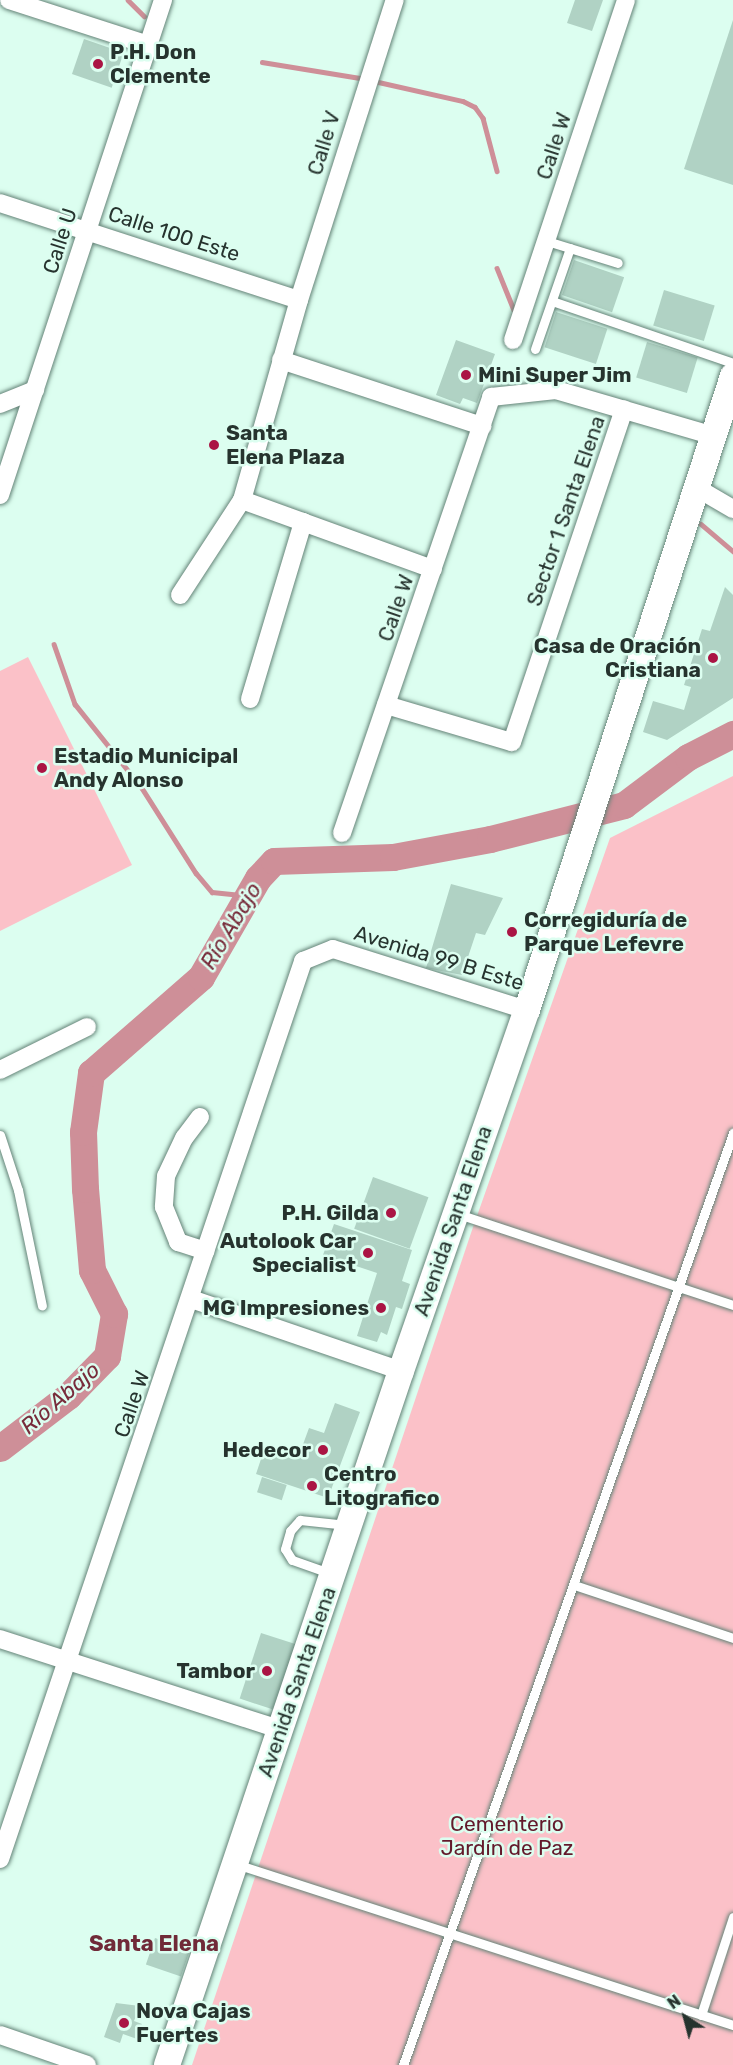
<!DOCTYPE html>
<html>
<head>
<meta charset="utf-8">
<style>
  body { margin:0 }
  #map { position:relative; width:733px; height:2065px; overflow:hidden; background:#dcfef0; font-family:Rubik,sans-serif }
  div>[style] { position:absolute }
  .green>* { inset:0; background:#fbc1c8 }
  .stream>* { height:4.5px; margin:-2.25px; padding:0 2.25px; transform-origin:2.25px; border-radius:2.25px; background:#ce8f98 }
  .river>* { height:27px; margin:-13.5px; padding:0 13.5px; transform-origin:13.5px; border-radius:13.5px; background:#ce8f98 }
  .building>* { inset:0; background:#b0d2c4; transform-origin:0 0 }
  .roads { filter:drop-shadow(0 0 2px #648377) drop-shadow(0 0 2px #648377) }
  .lane>* { height:9px; margin:-4.5px; padding:0 4.5px; transform-origin:4.5px; border-radius:4.5px; background:#fff }
  .street>* { height:18px; margin:-9px; padding:0 9px; transform-origin:9px; border-radius:9px; background:#fff }
  .secondary>* { height:26px; margin:-13px; padding:0 13px; transform-origin:13px; border-radius:13px; background:#fff }
  .dots>* { width:16px; height:16px; translate:-50% -50%; box-sizing:border-box; border:3px solid #dcfef0; border-radius:50% }
  span { translate:-50% -50%; white-space:nowrap; text-align:center; line-height:1.15; -webkit-text-stroke:5px #dcfef0; paint-order:stroke }
  .poi-label { font-size:21px; color:#26332e; font-weight:700 }
  .left { translate:0 -50%; text-align:left }
  .right { translate:-100% -50%; text-align:right }
  .street-label { font-size:21px; color:#26332e }
  .park-label { font-size:21px; color:#63192b }
  .water-label { font-size:22px; color:#782c3b; font-style:italic }
  .neighbourhood-label { font-size:22px; color:#702a38; font-weight:700 }
  .north { position:absolute; left:655px; top:1987px; width:60px; height:60px; -webkit-text-stroke:4px #dcfef0; paint-order:stroke; rotate:324deg; font-size:16px; font-weight:700; line-height:24px; text-align:center; color:#26332e }
  .north::after { content:''; display:block; margin:auto; width:21px; height:27px; background:#26332e; clip-path:polygon(50% 0,100% 100%,50% 72%,0 100%) }
</style>
</head>
<body>
<div id="map">
  <div class="green">
    <i style="clip-path:polygon(28px 657px,132px 865px,0 931px,0 671px)"></i>
    <i style="clip-path:polygon(733px 776px,733px 2065px,192px 2065px,471px 1233px,610px 838px)"></i>
  </div>
  <div class="stream">
    <i style="left:128px;top:0;width:23px;rotate:45deg"></i>
    <i style="left:262px;top:62px;width:105px;rotate:9.3deg"></i>
    <i style="left:374px;top:81px;width:91px;rotate:12.7deg"></i>
    <i style="left:463px;top:101px;width:13px;rotate:27deg"></i>
    <i style="left:475px;top:107px;width:14px;rotate:54deg"></i>
    <i style="left:483px;top:118px;width:55px;rotate:75.2deg"></i>
    <i style="left:497px;top:268px;width:45px;rotate:68deg"></i>
    <i style="left:701px;top:524px;width:42px;rotate:40.2deg"></i>
    <i style="left:54px;top:644px;width:64px;rotate:70.7deg"></i>
    <i style="left:75px;top:704px;width:107px;rotate:51.4deg"></i>
    <i style="left:142px;top:788px;width:101px;rotate:57.6deg"></i>
    <i style="left:196px;top:873px;width:25px;rotate:50deg"></i>
    <i style="left:212px;top:892px;width:36px;rotate:6deg"></i>
  </div>
  <div class="river">
    <i style="left:0;top:1448px;width:86px;rotate:-37.4deg"></i>
    <i style="left:68px;top:1396px;width:56px;rotate:-45.7deg"></i>
    <i style="left:107px;top:1356px;width:43px;rotate:-80.5deg"></i>
    <i style="left:114px;top:1314px;width:49px;rotate:-116.6deg"></i>
    <i style="left:92px;top:1270px;width:81px;rotate:-94.9deg"></i>
    <i style="left:85px;top:1189px;width:57px;rotate:-92deg"></i>
    <i style="left:83px;top:1132px;width:60px;rotate:-82.3deg"></i>
    <i style="left:91px;top:1073px;width:146px;rotate:-41.1deg"></i>
    <i style="left:201px;top:977px;width:114px;rotate:-60.1deg"></i>
    <i style="left:258px;top:878px;width:23px;rotate:-47deg"></i>
    <i style="left:274px;top:861px;width:119px;rotate:-1.9deg"></i>
    <i style="left:393px;top:857px;width:99px;rotate:-10.5deg"></i>
    <i style="left:490px;top:839px;width:138px;rotate:-14.2deg"></i>
    <i style="left:624px;top:805px;width:80px;rotate:-36.9deg"></i>
    <i style="left:688px;top:757px;width:51px;rotate:-27.1deg"></i>
  </div>
  <div class="building">
    <i style="clip-path:polygon(575px 0,603px 0,592px 31px,567px 23px)"></i>
    <i style="clip-path:polygon(733px 20px,733px 185px,684px 169px)"></i>
    <i style="left:84px;top:39px;width:42px;height:37px;rotate:19deg"></i>
    <i style="left:574px;top:260px;width:53px;height:37px;rotate:19deg"></i>
    <i style="left:664px;top:290px;width:53px;height:37px;rotate:17deg"></i>
    <i style="left:556px;top:312px;width:54px;height:37px;rotate:18deg"></i>
    <i style="clip-path:polygon(456px 340px,495px 354px,477px 403px,463px 398px,460px 404px,436px 395px)"></i>
    <i style="left:647px;top:342px;width:53px;height:37px;rotate:17deg"></i>
    <i style="clip-path:polygon(725px 587px,733px 595px,733px 698px,667px 740px,643px 732px,653px 701px,684px 710px,691px 687px,684px 685px,702px 629px,710px 631px)"></i>
    <i style="clip-path:polygon(451px 884px,503px 898px,485px 935px,476px 933px,462px 975px,426px 968px)"></i>
    <i style="left:373px;top:1177px;width:59px;height:55px;rotate:20deg"></i>
    <i style="clip-path:polygon(334px 1224px,412px 1250px,402px 1281px,410px 1284px,402px 1309px,396px 1307px,387px 1335px,381px 1332px,377px 1342px,357px 1336px,377px 1273px,323px 1255px)"></i>
    <i style="clip-path:polygon(335px 1403px,360px 1412px,328px 1498px,256px 1474px,262px 1456px,272px 1460px,275px 1451px,298px 1458px,309px 1428px,324px 1433px)"></i>
    <i style="left:262px;top:1477px;width:26px;height:16px;rotate:18deg"></i>
    <i style="left:261px;top:1633px;width:36px;height:69px;rotate:18deg"></i>
    <i style="left:155px;top:1938px;width:37px;height:28px;rotate:19deg"></i>
    <i style="clip-path:polygon(116px 2003px,140px 2006px,134px 2021px,142px 2024px,137px 2039px,123px 2034px,120px 2043px,104px 2037px)"></i>
  </div>
  <div class="roads">
    <div class="lane">
      <i style="left:547px;top:241px;width:74px;rotate:17.2deg"></i>
      <i style="left:552px;top:301px;width:191px;rotate:18.9deg"></i>
      <i style="left:535px;top:349px;width:107px;rotate:-70.9deg"></i>
      <i style="left:0;top:1135px;width:58px;rotate:71.9deg"></i>
      <i style="left:18px;top:1190px;width:118px;rotate:78.3deg"></i>
      <i style="left:458px;top:1214px;width:290px;rotate:18.3deg"></i>
      <i style="left:332px;top:1574px;width:42px;rotate:-160.7deg"></i>
      <i style="left:292px;top:1560px;width:13px;rotate:-122deg"></i>
      <i style="left:285px;top:1549px;width:19px;rotate:-74deg"></i>
      <i style="left:290px;top:1531px;width:15px;rotate:-48deg"></i>
      <i style="left:300px;top:1520px;width:47px;rotate:6.1deg"></i>
      <i style="left:574px;top:1585px;width:168px;rotate:18.4deg"></i>
      <i style="left:236px;top:1864px;width:522px;rotate:17.95deg"></i>
      <i style="left:701px;top:2015px;width:103px;rotate:-71.9deg"></i>
      <i style="left:403px;top:2065px;width:989px;rotate:-70.5deg"></i>
    </div>
    <div class="street">
      <i style="left:9px;top:0;width:146px;rotate:17.9deg"></i>
      <i style="left:0;top:203px;width:314px;rotate:18deg"></i>
      <i style="left:513px;top:340px;width:358px;rotate:-71.6deg"></i>
      <i style="left:281px;top:360px;width:212px;rotate:18.2deg"></i>
      <i style="left:0;top:404px;width:38px;rotate:-22deg"></i>
      <i style="left:697px;top:488px;width:42px;rotate:30.3deg"></i>
      <i style="left:0;top:495px;width:521px;rotate:-71.77deg"></i>
      <i style="left:242px;top:500px;width:203px;rotate:19.9deg"></i>
      <i style="left:180px;top:595px;width:113px;rotate:-56.9deg"></i>
      <i style="left:242px;top:500px;width:208px;rotate:-74.1deg"></i>
      <i style="left:299px;top:300px;width:315px;rotate:-72.3deg"></i>
      <i style="left:250px;top:699px;width:185px;rotate:-73.3deg"></i>
      <i style="left:386px;top:705px;width:131px;rotate:16.4deg"></i>
      <i style="left:512px;top:742px;width:351px;rotate:-71.4deg"></i>
      <i style="left:342px;top:833px;width:461px;rotate:-71.1deg"></i>
      <i style="left:491px;top:397px;width:65px;rotate:-6.1deg"></i>
      <i style="left:556px;top:390px;width:165px;rotate:16.2deg"></i>
      <i style="left:0;top:1070px;width:97px;rotate:-26.3deg"></i>
      <i style="left:200px;top:1117px;width:26px;rotate:127deg"></i>
      <i style="left:184px;top:1138px;width:42px;rotate:115.3deg"></i>
      <i style="left:166px;top:1176px;width:31px;rotate:94deg"></i>
      <i style="left:164px;top:1207px;width:38px;rotate:68deg"></i>
      <i style="left:178px;top:1242px;width:29px;rotate:18deg"></i>
      <i style="left:191px;top:1299px;width:222px;rotate:18.9deg"></i>
      <i style="left:0;top:1639px;width:295px;rotate:17.9deg"></i>
      <i style="left:0;top:1859px;width:948px;rotate:-71.35deg"></i>
      <i style="left:303px;top:961px;width:32px;rotate:-22deg"></i>
      <i style="left:333px;top:949px;width:203px;rotate:17.5deg"></i>
      <i style="left:0;top:2035px;width:92px;rotate:19deg"></i>
    </div>
    <div class="secondary">
      <i style="left:167px;top:2065px;width:732px;rotate:-71.37deg"></i>
      <i style="left:401px;top:1371px;width:382px;rotate:-70.8deg"></i>
      <i style="left:527px;top:1010px;width:667px;rotate:-72deg"></i>
    </div>
  </div>
  <div class="dots">
    <i style="left:98px;top:64px;background:#aa1544"></i>
    <i style="left:466px;top:375px;background:#aa1544"></i>
    <i style="left:214px;top:445px;background:#aa1544"></i>
    <i style="left:713px;top:658px;background:#aa1544"></i>
    <i style="left:42px;top:768px;background:#aa1544"></i>
    <i style="left:512px;top:932px;background:#aa1544"></i>
    <i style="left:391px;top:1213px;background:#aa1544"></i>
    <i style="left:368px;top:1253px;background:#aa1544"></i>
    <i style="left:381px;top:1308px;background:#aa1544"></i>
    <i style="left:323px;top:1450px;background:#aa1544"></i>
    <i style="left:312px;top:1486px;background:#aa1544"></i>
    <i style="left:267px;top:1671px;background:#aa1544"></i>
    <i style="left:124px;top:2023px;background:#aa1544"></i>
  </div>
  <div class="poi-label">
    <span class="left" style="left:110px;top:64px">P.H. Don<br>Clemente</span>
    <span class="left" style="left:478px;top:375px">Mini Super Jim</span>
    <span class="left" style="left:226px;top:445px">Santa<br>Elena Plaza</span>
    <span class="right" style="left:701px;top:658px">Casa de Oración<br>Cristiana</span>
    <span class="left" style="left:54px;top:768px">Estadio Municipal<br>Andy Alonso</span>
    <span class="left" style="left:524px;top:932px">Corregiduría de<br>Parque Lefevre</span>
    <span class="right" style="left:379px;top:1213px">P.H. Gilda</span>
    <span class="right" style="left:356px;top:1253px">Autolook Car<br>Specialist</span>
    <span class="right" style="left:369px;top:1308px">MG Impresiones</span>
    <span class="right" style="left:311px;top:1450px">Hedecor</span>
    <span class="left" style="left:324px;top:1486px">Centro<br>Litografico</span>
    <span class="right" style="left:255px;top:1671px">Tambor</span>
    <span class="left" style="left:136px;top:2023px">Nova Cajas<br>Fuertes</span>
  </div>
  <div class="street-label">
    <span style="left:324px;top:143px;rotate:-73deg">Calle V</span>
    <span style="left:554px;top:146px;rotate:-72deg">Calle W</span>
    <span style="left:174px;top:234px;rotate:18deg">Calle 100 Este</span>
    <span style="left:60px;top:241px;rotate:-72deg">Calle U</span>
    <span style="left:566px;top:511px;rotate:-71deg">Sector 1 Santa Elena</span>
    <span style="left:396px;top:608px;rotate:-71deg">Calle W</span>
    <span style="left:439px;top:958px;rotate:17deg">Avenida 99 B Este</span>
    <span style="left:453px;top:1221px;rotate:-71deg">Avenida Santa Elena</span>
    <span style="left:132px;top:1404px;rotate:-71deg">Calle W</span>
    <span style="left:297px;top:1682px;rotate:-71deg">Avenida Santa Elena</span>
  </div>
  <div class="park-label">
    <span style="left:507px;top:1836px">Cementerio<br>Jardín de Paz</span>
  </div>
  <div class="water-label">
    <span style="left:231px;top:926px;rotate:-59deg">Río Abajo</span>
    <span style="left:60px;top:1398px;rotate:-41deg">Río Abajo</span>
  </div>
  <div class="neighbourhood-label">
    <span style="left:154px;top:1944px">Santa Elena</span>
  </div>
  <div class="north">N</div>
</div>
</body>
</html>
